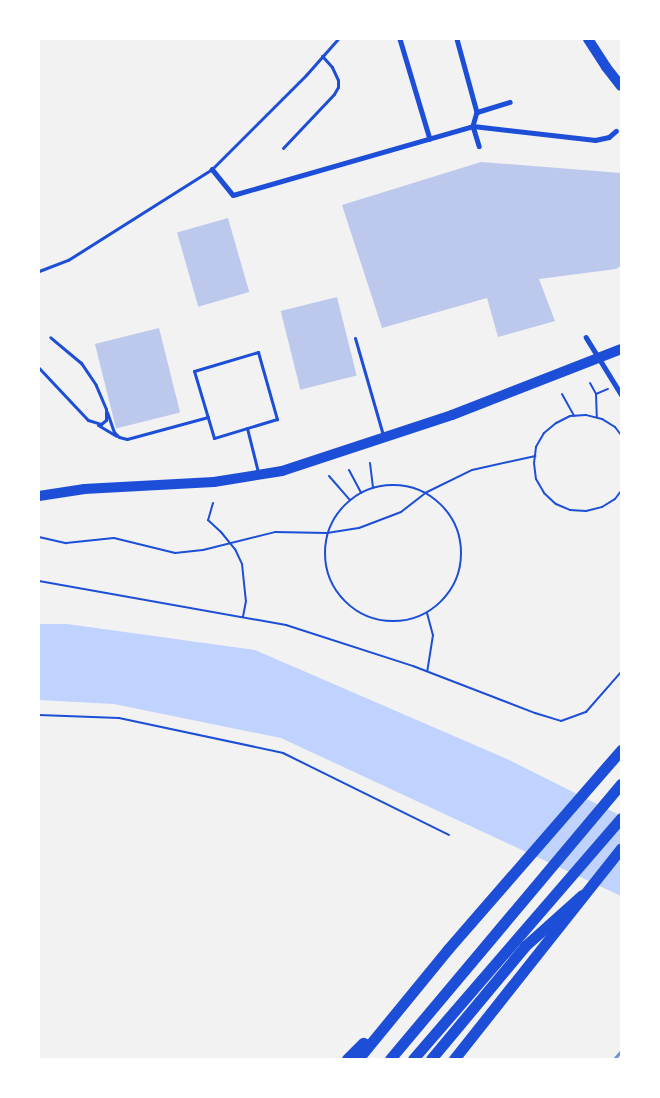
<!DOCTYPE html>
<html>
<head>
<meta charset="utf-8">
<style>
  body { margin:0 }
  #map { position:relative; width:660px; height:1098px; overflow:hidden; background:#f2f2f2; font-family:Arial,sans-serif }
  div>[style] { position:absolute }
  .water>* { inset:0; background:#bfd3fe }
  .building>* { inset:0; background:#bdc9ec; transform-origin:0 0 }
  .path>* { height:2px; margin:-1px; padding:0 1px; transform-origin:1px; border-radius:1px; background:#1d4ed8 }
  .path>.ring { margin:-1px; padding:0; box-sizing:content-box; background:none; border:2px solid #1d4ed8; border-radius:50% }
  .service>* { height:3px; margin:-1.5px; padding:0 1.5px; transform-origin:1.5px; border-radius:1.5px; background:#1d4ed8 }
  .pedestrian>* { height:4.5px; margin:-2.25px; padding:0 2.25px; transform-origin:2.25px; border-radius:2.25px; background:#1d4ed8 }
  .secondary>* { height:10px; margin:-5px; padding:0 5px; transform-origin:5px; border-radius:5px; background:#1d4ed8 }
  .primary>* { height:11px; margin:-5.5px; padding:0 5.5px; transform-origin:5.5px; border-radius:5.5px; background:#1d4ed8 }
  .trunk>* { height:11px; margin:-5.5px; padding:0 5.5px; transform-origin:5.5px; border-radius:5.5px; background:#1d4ed8 }
  .rail>* { height:3px; margin:-1.5px; padding:0 1.5px; transform-origin:1.5px; border-radius:1.5px; background:#7290e2 }
  span { translate:-50% -50%; white-space:nowrap; text-align:center; line-height:1.15; -webkit-text-stroke:4px #fff; paint-order:stroke }
  .frame { position:absolute; inset:0; border:40px solid #fff; pointer-events:none }
</style>
</head>
<body>
<div id="map">
  <div class="water">
    <i style="clip-path:polygon(39px 624px,67px 624px,255px 650px,507px 759px,621px 816px,621px 896px,281px 738px,114px 704px,39px 700px)"></i>
  </div>
  <div class="building">
    <i style="clip-path:polygon(481px 162px,621px 173px,621px 266px,616px 269px,539px 279px,555px 321px,498px 337px,487px 298px,382px 328px,342px 205px)"></i>
    <i style="left:228px;top:218px;width:77px;height:53px;rotate:74deg"></i>
    <i style="left:337px;top:297px;width:81px;height:58px;rotate:76deg"></i>
    <i style="left:159px;top:328px;width:87px;height:66px;rotate:76deg"></i>
  </div>
  <div class="path">
    <i style="left:590px;top:383px;width:13px;rotate:61deg"></i>
    <i style="left:596px;top:394px;width:23px;rotate:88deg"></i>
    <i style="left:562px;top:394px;width:25px;rotate:61deg"></i>
    <i style="left:596px;top:394px;width:13px;rotate:-23deg"></i>
    <i style="left:621px;top:435px;width:10px;rotate:-127deg"></i>
    <i style="left:615px;top:427px;width:15px;rotate:-148deg"></i>
    <i style="left:602px;top:419px;width:16px;rotate:-166deg"></i>
    <i style="left:586px;top:415px;width:16px;rotate:176deg"></i>
    <i style="left:570px;top:416px;width:16px;rotate:153deg"></i>
    <i style="left:556px;top:423px;width:16px;rotate:140deg"></i>
    <i style="left:544px;top:433px;width:16px;rotate:120deg"></i>
    <i style="left:536px;top:447px;width:16px;rotate:97deg"></i>
    <i style="left:534px;top:463px;width:16px;rotate:83deg"></i>
    <i style="left:536px;top:479px;width:16px;rotate:60deg"></i>
    <i style="left:544px;top:493px;width:16px;rotate:43deg"></i>
    <i style="left:556px;top:504px;width:15px;rotate:23deg"></i>
    <i style="left:570px;top:510px;width:16px;rotate:4deg"></i>
    <i style="left:586px;top:511px;width:16px;rotate:-14deg"></i>
    <i style="left:602px;top:507px;width:15px;rotate:-32deg"></i>
    <i style="left:615px;top:499px;width:10px;rotate:-53deg"></i>
    <i style="left:370px;top:463px;width:25px;rotate:83deg"></i>
    <i style="left:349px;top:470px;width:26px;rotate:62deg"></i>
    <i style="left:329px;top:476px;width:32px;rotate:49deg"></i>
    <i class="ring" style="left:325px;top:485px;width:134px;height:134px"></i>
    <i style="left:213px;top:503px;width:18px;rotate:106deg"></i>
    <i style="left:208px;top:520px;width:18px;rotate:43deg"></i>
    <i style="left:221px;top:532px;width:22px;rotate:51deg"></i>
    <i style="left:235px;top:549px;width:17px;rotate:65deg"></i>
    <i style="left:242px;top:564px;width:37px;rotate:84deg"></i>
    <i style="left:246px;top:601px;width:16px;rotate:101deg"></i>
    <i style="left:39px;top:537px;width:28px;rotate:13deg"></i>
    <i style="left:66px;top:543px;width:48px;rotate:-5.9deg"></i>
    <i style="left:114px;top:538px;width:63px;rotate:13.8deg"></i>
    <i style="left:175px;top:553px;width:28px;rotate:-6deg"></i>
    <i style="left:203px;top:550px;width:74px;rotate:-14deg"></i>
    <i style="left:275px;top:532px;width:52px;rotate:1.1deg"></i>
    <i style="left:327px;top:533px;width:32px;rotate:-9deg"></i>
    <i style="left:359px;top:528px;width:45px;rotate:-20.9deg"></i>
    <i style="left:401px;top:512px;width:31px;rotate:-38deg"></i>
    <i style="left:425px;top:493px;width:52px;rotate:-26.1deg"></i>
    <i style="left:472px;top:470px;width:65px;rotate:-12.5deg"></i>
    <i style="left:39px;top:581px;width:251px;rotate:10.1deg"></i>
    <i style="left:286px;top:625px;width:133px;rotate:17.9deg"></i>
    <i style="left:413px;top:666px;width:131px;rotate:21.1deg"></i>
    <i style="left:535px;top:713px;width:27px;rotate:17deg"></i>
    <i style="left:561px;top:721px;width:27px;rotate:-20deg"></i>
    <i style="left:586px;top:712px;width:53px;rotate:-48.8deg"></i>
    <i style="left:427px;top:613px;width:23px;rotate:75deg"></i>
    <i style="left:433px;top:635px;width:36px;rotate:99deg"></i>
    <i style="left:39px;top:715px;width:80px;rotate:2.1deg"></i>
    <i style="left:119px;top:718px;width:168px;rotate:12deg"></i>
    <i style="left:283px;top:753px;width:185px;rotate:26.3deg"></i>
  </div>
  <div class="service">
    <i style="left:283px;top:148px;width:74px;rotate:-46.6deg"></i>
    <i style="left:334px;top:94px;width:8px;rotate:-60deg"></i>
    <i style="left:338px;top:87px;width:7px;rotate:-90deg"></i>
    <i style="left:338px;top:80px;width:14px;rotate:-115deg"></i>
    <i style="left:332px;top:67px;width:15px;rotate:-132deg"></i>
    <i style="left:39px;top:271px;width:31px;rotate:-21deg"></i>
    <i style="left:68px;top:260px;width:170px;rotate:-32.3deg"></i>
    <i style="left:212px;top:169px;width:133px;rotate:-45deg"></i>
    <i style="left:306px;top:75px;width:48px;rotate:-48.4deg"></i>
    <i style="left:355px;top:338px;width:101px;rotate:73.9deg"></i>
    <i style="left:258px;top:352px;width:70px;rotate:74.2deg"></i>
    <i style="left:277px;top:419px;width:66px;rotate:163.2deg"></i>
    <i style="left:214px;top:438px;width:70px;rotate:-106.6deg"></i>
    <i style="left:194px;top:371px;width:67px;rotate:-16.5deg"></i>
    <i style="left:39px;top:368px;width:71px;rotate:46.7deg"></i>
    <i style="left:88px;top:420px;width:14px;rotate:17deg"></i>
    <i style="left:101px;top:424px;width:6px;rotate:-39deg"></i>
    <i style="left:106px;top:420px;width:11px;rotate:-90deg"></i>
    <i style="left:106px;top:409px;width:26px;rotate:-113deg"></i>
    <i style="left:96px;top:385px;width:27px;rotate:-124deg"></i>
    <i style="left:81px;top:363px;width:40px;rotate:-140deg"></i>
    <i style="left:107px;top:412px;width:21px;rotate:71deg"></i>
    <i style="left:114px;top:432px;width:7px;rotate:45deg"></i>
    <i style="left:119px;top:437px;width:8px;rotate:14deg"></i>
    <i style="left:127px;top:439px;width:84px;rotate:-15.2deg"></i>
    <i style="left:98px;top:425px;width:21px;rotate:31deg"></i>
    <i style="left:247px;top:428px;width:45px;rotate:76deg"></i>
  </div>
  <div class="pedestrian">
    <i style="left:400px;top:39px;width:104px;rotate:73.3deg"></i>
    <i style="left:457px;top:39px;width:76px;rotate:74.7deg"></i>
    <i style="left:477px;top:112px;width:15px;rotate:106deg"></i>
    <i style="left:473px;top:126px;width:21px;rotate:73deg"></i>
    <i style="left:477px;top:112px;width:34px;rotate:-17deg"></i>
    <i style="left:212px;top:169px;width:33px;rotate:51deg"></i>
    <i style="left:233px;top:195px;width:250px;rotate:-16deg"></i>
    <i style="left:473px;top:126px;width:123px;rotate:6.5deg"></i>
    <i style="left:595px;top:140px;width:14px;rotate:-12deg"></i>
    <i style="left:609px;top:137px;width:9px;rotate:-41deg"></i>
    <i style="left:586px;top:337px;width:67px;rotate:58.4deg"></i>
  </div>
  <div class="secondary">
    <i style="left:588px;top:39px;width:33px;rotate:57deg"></i>
    <i style="left:606px;top:67px;width:24px;rotate:52deg"></i>
    <i style="left:39px;top:496px;width:46px;rotate:-8.8deg"></i>
    <i style="left:84px;top:489px;width:130px;rotate:-3.1deg"></i>
    <i style="left:214px;top:482px;width:69px;rotate:-9.2deg"></i>
    <i style="left:282px;top:471px;width:179px;rotate:-18.2deg"></i>
    <i style="left:452px;top:415px;width:181px;rotate:-21.3deg"></i>
  </div>
  <div class="primary">
    <i style="left:347px;top:1059px;width:23px;rotate:-45deg"></i>
    <i style="left:358px;top:1059px;width:142px;rotate:-50.7deg"></i>
    <i style="left:448px;top:949px;width:264px;rotate:-49deg"></i>
    <i style="left:454px;top:1059px;width:269px;rotate:-51.6deg"></i>
  </div>
  <div class="trunk">
    <i style="left:390px;top:1059px;width:359px;rotate:-50deg"></i>
    <i style="left:413px;top:1059px;width:318px;rotate:-49.2deg"></i>
    <i style="left:431px;top:1059px;width:147px;rotate:-50.2deg"></i>
    <i style="left:525px;top:946px;width:76px;rotate:-41.8deg"></i>
  </div>
  <div class="rail">
    <i style="left:614px;top:1059px;width:11px;rotate:-49deg"></i>
  </div>
  <div class="frame"></div>
</div>
</body>
</html>
